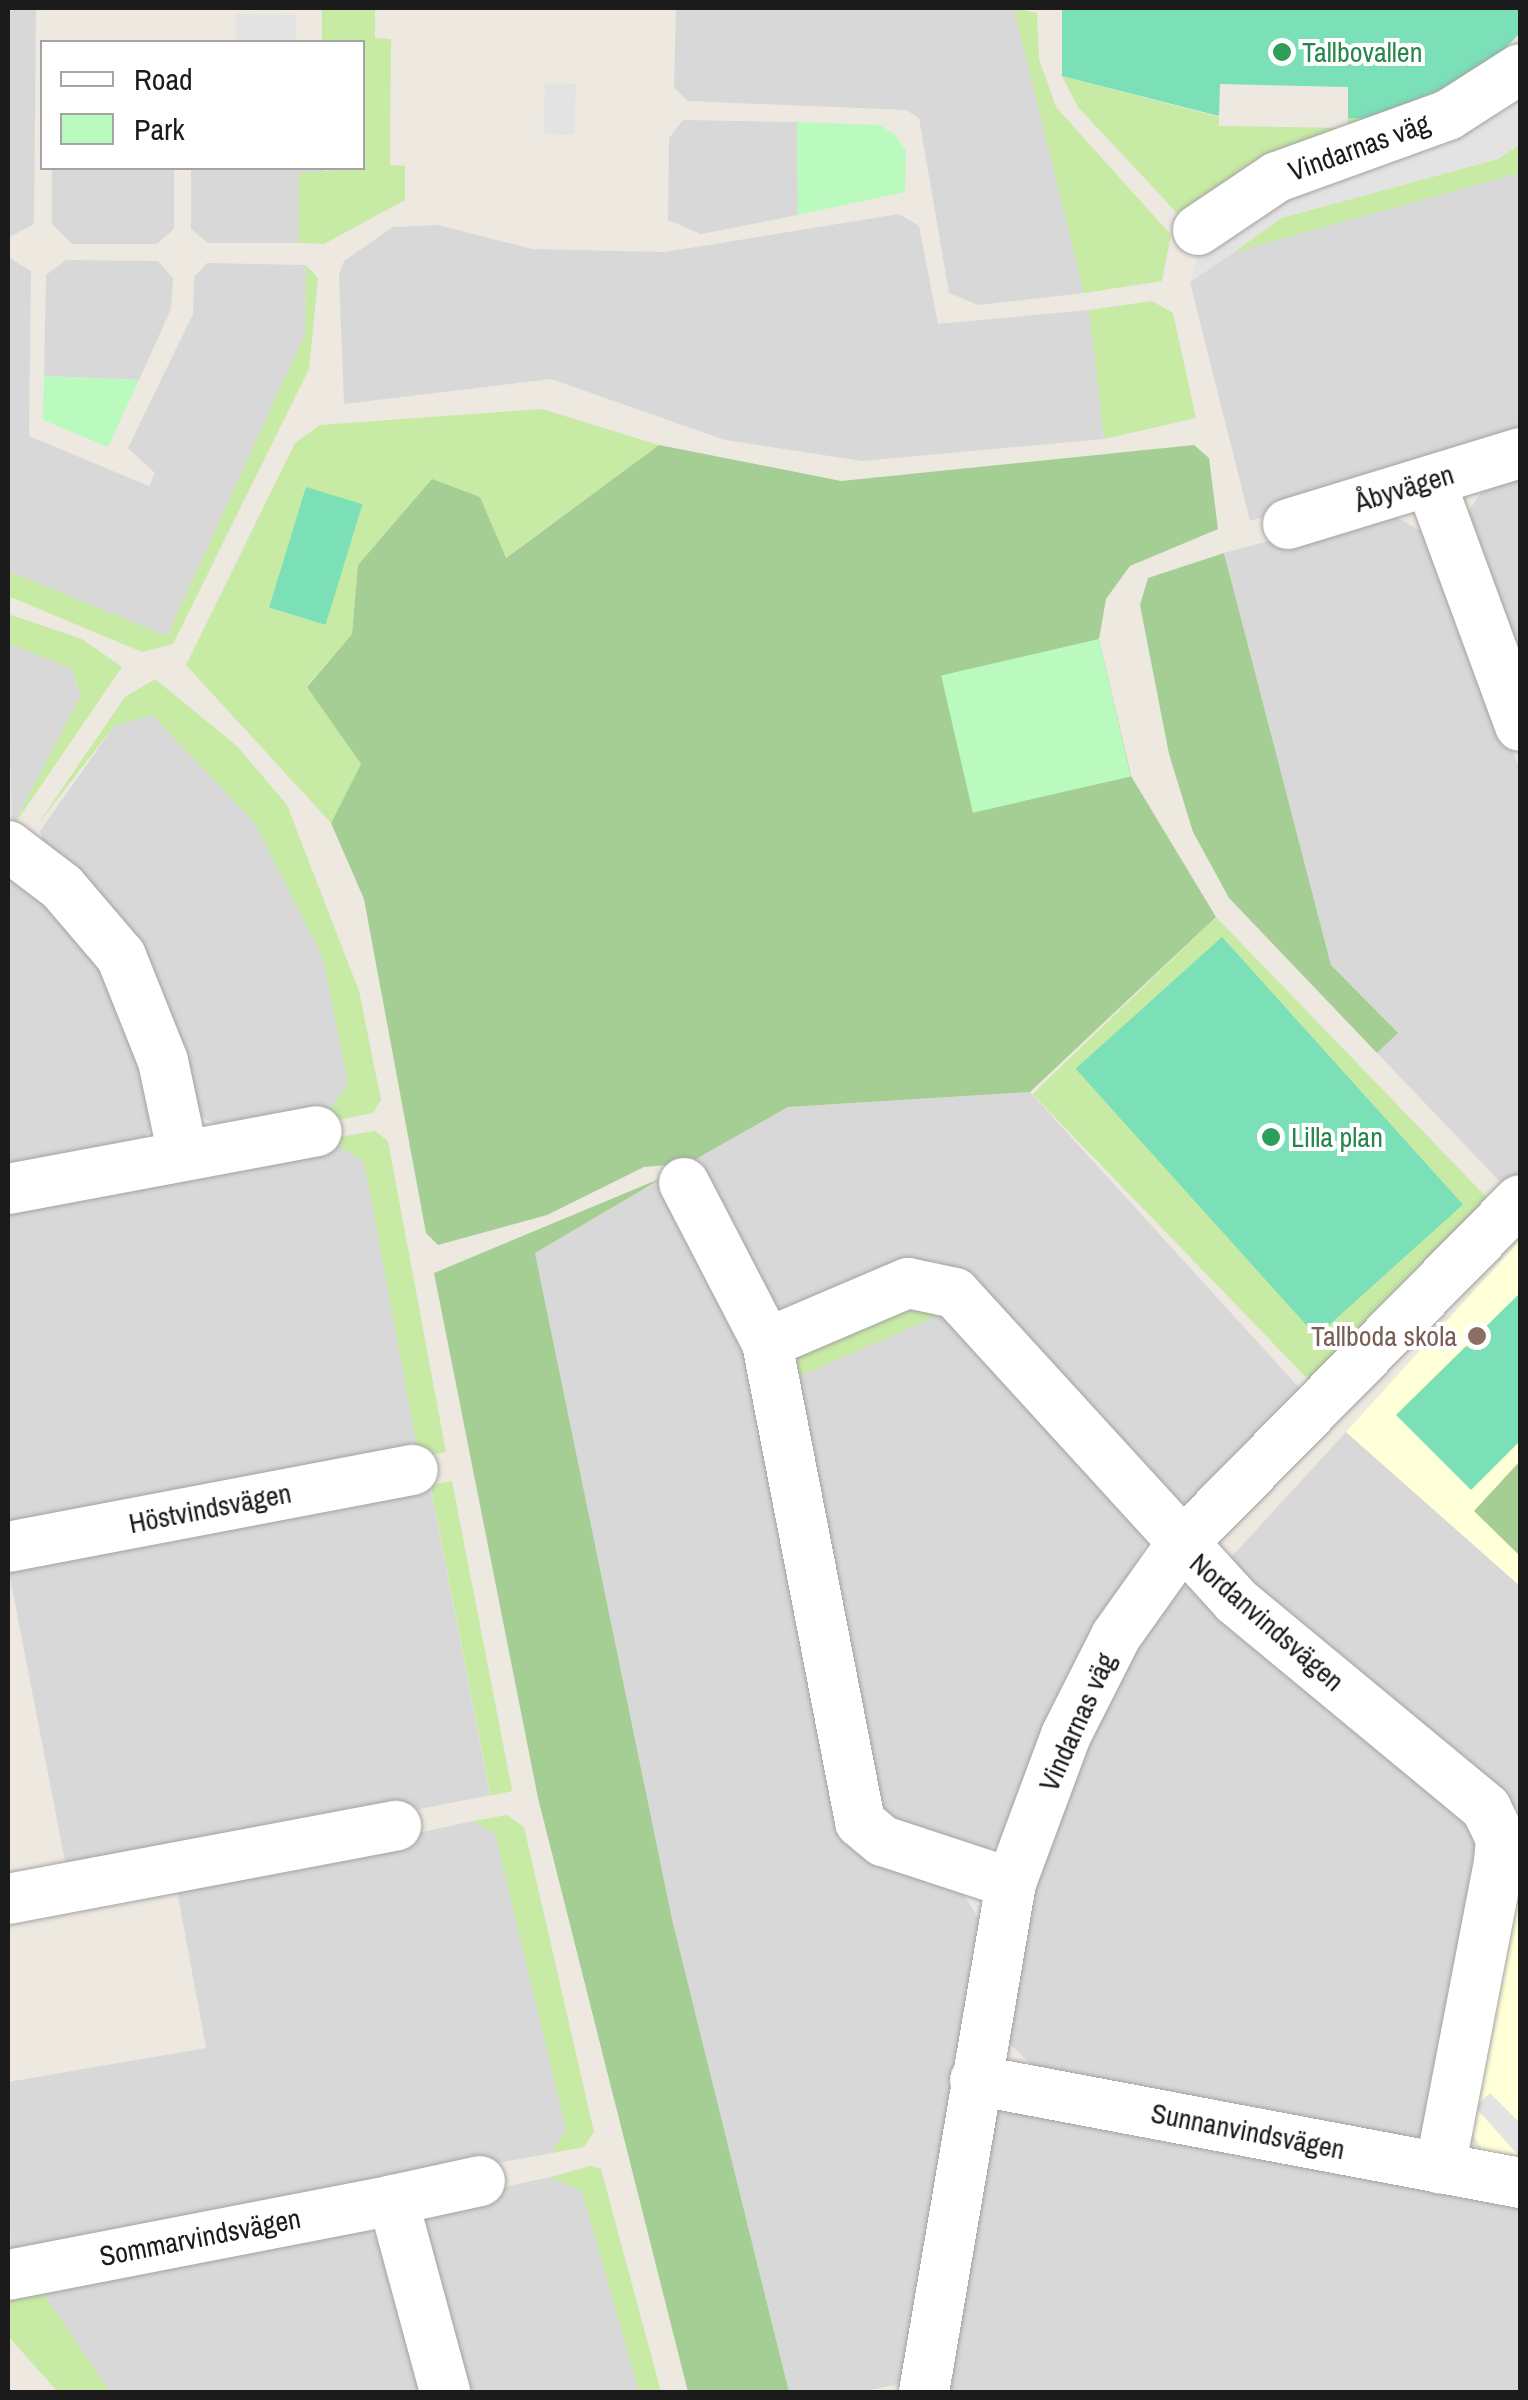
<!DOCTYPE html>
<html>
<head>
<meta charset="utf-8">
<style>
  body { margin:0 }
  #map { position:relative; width:1528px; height:2400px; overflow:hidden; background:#ede9e0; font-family:"Archivo Narrow",sans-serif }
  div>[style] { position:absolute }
  .residential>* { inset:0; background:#d9d8d8; transform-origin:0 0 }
  .education>* { inset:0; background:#ffffd8 }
  .grass>* { inset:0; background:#c7eaa4; transform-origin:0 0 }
  .forest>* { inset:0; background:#a5ce94 }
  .park>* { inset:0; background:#bbfabf; transform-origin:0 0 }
  .pitch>* { inset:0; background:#7bdfb8; transform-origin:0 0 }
  .parking>* { inset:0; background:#e3e3e3; transform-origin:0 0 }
  .roads { filter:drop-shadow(0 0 2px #a2a2a2) drop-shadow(0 0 2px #a2a2a2) }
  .minor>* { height:50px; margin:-25px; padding:0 25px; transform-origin:25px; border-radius:25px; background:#fff }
  .dots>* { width:28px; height:28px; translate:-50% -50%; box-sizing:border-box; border:5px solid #fff; border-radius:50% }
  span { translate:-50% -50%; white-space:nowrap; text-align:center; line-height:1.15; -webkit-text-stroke:8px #fff; paint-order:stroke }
  .leisure-label { font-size:28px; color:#27864d }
  .left { translate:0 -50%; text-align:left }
  .street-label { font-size:28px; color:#1b1b1b }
  .education-label { font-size:28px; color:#785e54 }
  .right { translate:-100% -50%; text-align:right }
  .frame { position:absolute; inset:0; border:10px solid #1b1b1b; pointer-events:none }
  .legend { position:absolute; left:40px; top:40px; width:325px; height:130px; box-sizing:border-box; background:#fff; border:2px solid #a4a4a4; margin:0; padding:12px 18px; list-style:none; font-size:30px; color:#1b1b1b }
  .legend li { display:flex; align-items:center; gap:20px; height:50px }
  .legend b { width:50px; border:2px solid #a4a4a4 }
</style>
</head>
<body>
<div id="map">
  <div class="residential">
    <i style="clip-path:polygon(36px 8px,34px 224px,8px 238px,8px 11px)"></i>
    <i style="clip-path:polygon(676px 8px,1014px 8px,1084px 293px,978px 305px,949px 293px,919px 118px,906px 110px,688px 101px,674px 88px)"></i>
    <i style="clip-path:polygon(683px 120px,797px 122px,798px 215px,701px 234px,668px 220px,669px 138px)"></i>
    <i style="clip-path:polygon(52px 168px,174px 168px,174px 229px,157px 244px,72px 244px,52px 224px)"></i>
    <i style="clip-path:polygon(191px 168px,324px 168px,324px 173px,299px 174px,299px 243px,208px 243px,191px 229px)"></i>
    <i style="clip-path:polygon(1520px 173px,1520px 438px,1250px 521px,1190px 282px,1234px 252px,1319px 223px)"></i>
    <i style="clip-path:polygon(899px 214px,919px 226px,938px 324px,1089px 310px,1104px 439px,862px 461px,725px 440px,551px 379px,344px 404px,339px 275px,344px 261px,393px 227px,438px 225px,532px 249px,665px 252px)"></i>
    <i style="clip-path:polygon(8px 257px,31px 271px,29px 436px,149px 486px,155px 473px,128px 448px,193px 314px,194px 277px,207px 263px,306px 265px,305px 334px,167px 636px,8px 571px)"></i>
    <i style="clip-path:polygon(66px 260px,158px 261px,173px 278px,171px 309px,139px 380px,44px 376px,46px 275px)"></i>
    <i style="clip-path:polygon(1520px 467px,1520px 686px,1464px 517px,1494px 475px)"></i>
    <i style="clip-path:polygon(1383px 510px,1432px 537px,1520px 770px,1520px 1179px,1509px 1191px,1377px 1053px,1397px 1033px,1331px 965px,1224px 553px)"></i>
    <i style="clip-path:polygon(8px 643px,71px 668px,81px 696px,12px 828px)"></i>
    <i style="clip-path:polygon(152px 715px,254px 822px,294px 887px,323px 958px,348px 1085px,330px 1109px,222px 1128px,193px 1112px,50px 861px,40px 831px,114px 726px)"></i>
    <i style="clip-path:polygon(8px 869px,105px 960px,159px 1118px,137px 1147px,8px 1172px)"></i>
    <i style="clip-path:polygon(1030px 1092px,1304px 1393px,1199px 1500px,1180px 1504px,938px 1262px,916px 1262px,784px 1318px,770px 1313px,689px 1163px,788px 1107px)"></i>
    <i style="clip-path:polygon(328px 1139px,364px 1162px,419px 1457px,8px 1532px,8px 1203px)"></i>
    <i style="clip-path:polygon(664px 1177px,749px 1322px,845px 1833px,955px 1880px,983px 1926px,904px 2383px,859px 2392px,789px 2392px,672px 1919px,535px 1253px)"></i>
    <i style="clip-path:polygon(951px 1310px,1147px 1540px,1014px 1836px,985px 1850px,963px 1850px,874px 1810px,788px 1381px)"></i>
    <i style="clip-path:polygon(1346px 1432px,1520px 1586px,1520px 1811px,1224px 1565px)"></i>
    <i style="left:430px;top:1485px;width:316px;height:430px;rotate:79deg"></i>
    <i style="clip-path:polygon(1176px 1587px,1194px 1587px,1482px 1833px,1433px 2118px,1420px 2138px,1393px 2143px,1043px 2076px,1005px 2039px,1037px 1863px,1079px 1741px)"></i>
    <i style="clip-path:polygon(473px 1821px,495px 1833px,566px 2129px,552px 2153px,11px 2253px,8px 2082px,206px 2048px,176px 1885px)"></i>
    <i style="clip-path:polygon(1007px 2104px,1520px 2198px,1520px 2392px,941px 2392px,991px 2113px)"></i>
    <i style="clip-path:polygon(550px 2177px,582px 2191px,639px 2392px,464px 2392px,413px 2207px)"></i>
    <i style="clip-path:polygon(354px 2223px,392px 2246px,431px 2392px,110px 2392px,39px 2287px)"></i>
  </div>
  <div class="education">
    <i style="clip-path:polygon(1520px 1240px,1520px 1586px,1346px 1432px)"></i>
    <i style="clip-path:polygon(1520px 1825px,1520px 2168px,1488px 2159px,1469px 2129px)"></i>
  </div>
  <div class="grass">
    <i style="clip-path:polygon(322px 8px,375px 8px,375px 38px,391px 39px,390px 165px,405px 166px,405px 200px,324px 244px,299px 243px,299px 173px,362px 168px,362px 42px,322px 42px)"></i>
    <i style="clip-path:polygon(1014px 8px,1037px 13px,1039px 59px,1056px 107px,1171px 235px,1162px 281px,1084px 293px)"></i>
    <i style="clip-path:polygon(1062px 76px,1219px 117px,1219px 126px,1347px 128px,1348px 118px,1374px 118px,1177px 213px,1078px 107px)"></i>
    <i style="clip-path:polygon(1520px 144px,1520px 173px,1234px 252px,1281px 218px,1498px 159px)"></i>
    <i style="clip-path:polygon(306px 265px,318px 278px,309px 369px,173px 644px,142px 652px,8px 596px,8px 571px,167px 636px,305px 334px)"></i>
    <i style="clip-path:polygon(1152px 301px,1173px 313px,1196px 418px,1104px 439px,1089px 310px)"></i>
    <i style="clip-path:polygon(542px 409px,659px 445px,505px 558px,480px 497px,432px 480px,358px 565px,352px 634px,307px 686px,361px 764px,331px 823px,186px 665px,295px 443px,320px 425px)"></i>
    <i style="clip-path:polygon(8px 614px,82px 639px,122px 667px,12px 828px,81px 695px,71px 668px,8px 643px)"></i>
    <i style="clip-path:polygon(155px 679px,237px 746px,287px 805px,359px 991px,381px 1100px,373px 1113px,312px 1125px,309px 1113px,330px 1109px,348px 1085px,323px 958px,254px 822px,152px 715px,114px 726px,35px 828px,125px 697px)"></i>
    <i style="left:1216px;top:917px;width:401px;height:255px;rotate:46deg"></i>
    <i style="clip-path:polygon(375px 1131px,388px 1141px,446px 1452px,419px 1457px,364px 1162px,328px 1139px)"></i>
    <i style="clip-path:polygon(903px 1301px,951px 1310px,788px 1381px,801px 1346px)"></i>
    <i style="left:452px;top:1481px;width:316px;height:22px;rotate:79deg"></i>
    <i style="clip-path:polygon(507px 1815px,524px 1827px,594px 2132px,584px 2147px,552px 2153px,566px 2129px,495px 1834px,473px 1821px)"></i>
    <i style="clip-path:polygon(590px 2166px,601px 2169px,661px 2392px,639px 2392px,582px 2191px,550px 2177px)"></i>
    <i style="clip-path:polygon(39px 2287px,110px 2392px,58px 2392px,8px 2336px,8px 2296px)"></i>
  </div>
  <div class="forest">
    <i style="clip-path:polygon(659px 445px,841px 481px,1194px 445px,1209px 458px,1218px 529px,1130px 566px,1106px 599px,1099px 639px,1131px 776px,1216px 917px,1030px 1092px,788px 1107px,689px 1163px,644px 1167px,547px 1215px,438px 1245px,426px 1233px,364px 899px,331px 823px,361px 764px,307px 687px,352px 634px,358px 565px,432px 479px,480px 497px,506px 558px)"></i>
    <i style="clip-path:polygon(1224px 553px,1331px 965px,1398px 1033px,1377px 1053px,1229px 898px,1193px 832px,1169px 754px,1140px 605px,1148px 578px)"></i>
    <i style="clip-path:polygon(664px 1177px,535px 1253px,672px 1919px,789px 2392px,688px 2392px,538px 1798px,434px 1273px)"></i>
    <i style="clip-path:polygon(1520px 1461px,1520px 1556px,1474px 1511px)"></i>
  </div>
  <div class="park">
    <i style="clip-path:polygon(797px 122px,880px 125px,895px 135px,906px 150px,905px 192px,798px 215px)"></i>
    <i style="clip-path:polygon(44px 376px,139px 380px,108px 447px,43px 420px)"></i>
    <i style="left:1099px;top:639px;width:141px;height:162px;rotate:77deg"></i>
  </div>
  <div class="pitch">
    <i style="clip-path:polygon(1062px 8px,1520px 8px,1520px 33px,1482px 72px,1374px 118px,1348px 118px,1348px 87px,1220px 84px,1219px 116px,1062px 76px)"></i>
    <i style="left:306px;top:487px;width:59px;height:126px;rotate:17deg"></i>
    <i style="left:1222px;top:937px;width:360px;height:197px;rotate:48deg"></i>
    <i style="clip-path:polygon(1520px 1293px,1520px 1441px,1471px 1490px,1396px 1415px)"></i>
  </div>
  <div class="parking">
    <i style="left:236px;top:14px;width:60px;height:28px;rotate:1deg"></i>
    <i style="left:545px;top:83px;width:31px;height:51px;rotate:2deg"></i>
    <i style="clip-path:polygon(1520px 97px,1520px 144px,1498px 159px,1281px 218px,1190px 282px,1202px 240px,1236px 210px,1503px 113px)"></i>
    <i style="clip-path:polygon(1490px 2093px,1520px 2123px,1520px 2157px,1475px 2107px)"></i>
  </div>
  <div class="roads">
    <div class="minor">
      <i style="left:1198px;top:230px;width:95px;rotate:-33.9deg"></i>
      <i style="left:1277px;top:177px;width:182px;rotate:-19.9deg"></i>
      <i style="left:1448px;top:115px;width:85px;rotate:-32.6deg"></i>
      <i style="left:1430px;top:481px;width:261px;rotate:69.8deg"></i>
      <i style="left:1288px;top:524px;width:243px;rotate:-17deg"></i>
      <i style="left:8px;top:846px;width:68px;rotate:37.2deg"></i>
      <i style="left:62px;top:887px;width:91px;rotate:49.5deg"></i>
      <i style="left:121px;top:956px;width:113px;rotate:68.2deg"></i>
      <i style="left:163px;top:1061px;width:96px;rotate:78deg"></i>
      <i style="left:684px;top:1183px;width:180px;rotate:62.6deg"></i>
      <i style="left:767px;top:1343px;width:488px;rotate:79deg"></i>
      <i style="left:860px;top:1822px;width:30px;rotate:40deg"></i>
      <i style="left:883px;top:1841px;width:135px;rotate:18.2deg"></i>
      <i style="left:8px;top:1189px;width:314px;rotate:-10.6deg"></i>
      <i style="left:767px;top:1343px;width:153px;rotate:-23.1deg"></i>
      <i style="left:908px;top:1283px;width:48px;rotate:12deg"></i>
      <i style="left:955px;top:1293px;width:417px;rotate:47.6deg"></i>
      <i style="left:1236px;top:1601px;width:325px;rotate:39.6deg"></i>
      <i style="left:1486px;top:1808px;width:34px;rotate:64deg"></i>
      <i style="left:1501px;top:1839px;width:23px;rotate:95deg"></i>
      <i style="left:1499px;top:1862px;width:312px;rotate:100.9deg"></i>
      <i style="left:8px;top:1547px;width:412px;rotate:-10.8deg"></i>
      <i style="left:8px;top:1899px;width:395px;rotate:-10.7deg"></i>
      <i style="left:975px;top:2080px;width:555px;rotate:10.7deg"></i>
      <i style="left:393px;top:2200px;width:89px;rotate:-12.3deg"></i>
      <i style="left:8px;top:2275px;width:392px;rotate:-11deg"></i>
      <i style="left:393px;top:2200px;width:199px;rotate:74.8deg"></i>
      <i style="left:924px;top:2392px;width:516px;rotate:-80.3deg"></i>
      <i style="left:1011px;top:1883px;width:158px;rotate:-69.6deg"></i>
      <i style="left:1066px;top:1735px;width:111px;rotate:-63.2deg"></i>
      <i style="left:1116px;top:1636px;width:110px;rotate:-54.6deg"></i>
      <i style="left:1180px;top:1546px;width:485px;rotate:-45.5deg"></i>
    </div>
  </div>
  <div class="dots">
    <i style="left:1282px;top:52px;background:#2e9e5b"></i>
    <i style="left:1271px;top:1137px;background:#2e9e5b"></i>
    <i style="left:1477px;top:1336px;background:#8d6e63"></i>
  </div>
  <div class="leisure-label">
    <span class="left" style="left:1302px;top:52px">Tallbovallen</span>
    <span class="left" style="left:1291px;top:1137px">Lilla plan</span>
  </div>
  <div class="street-label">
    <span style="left:1359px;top:147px;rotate:-20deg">Vindarnas väg</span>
    <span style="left:1404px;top:488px;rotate:-17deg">Åbyvägen</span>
    <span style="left:210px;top:1508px;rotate:-11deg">Höstvindsvägen</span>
    <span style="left:1267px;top:1622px;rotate:41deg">Nordanvindsvägen</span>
    <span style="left:1077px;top:1722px;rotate:-66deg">Vindarnas väg</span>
    <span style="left:1248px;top:2131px;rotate:11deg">Sunnanvindsvägen</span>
    <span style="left:200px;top:2237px;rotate:-11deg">Sommarvindsvägen</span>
  </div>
  <div class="education-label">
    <span class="right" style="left:1457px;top:1336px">Tallboda skola</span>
  </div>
  <div class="frame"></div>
  <ul class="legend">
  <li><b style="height:12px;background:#fff"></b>Road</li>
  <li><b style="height:28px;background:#bbfabf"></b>Park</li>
  </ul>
</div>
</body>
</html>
